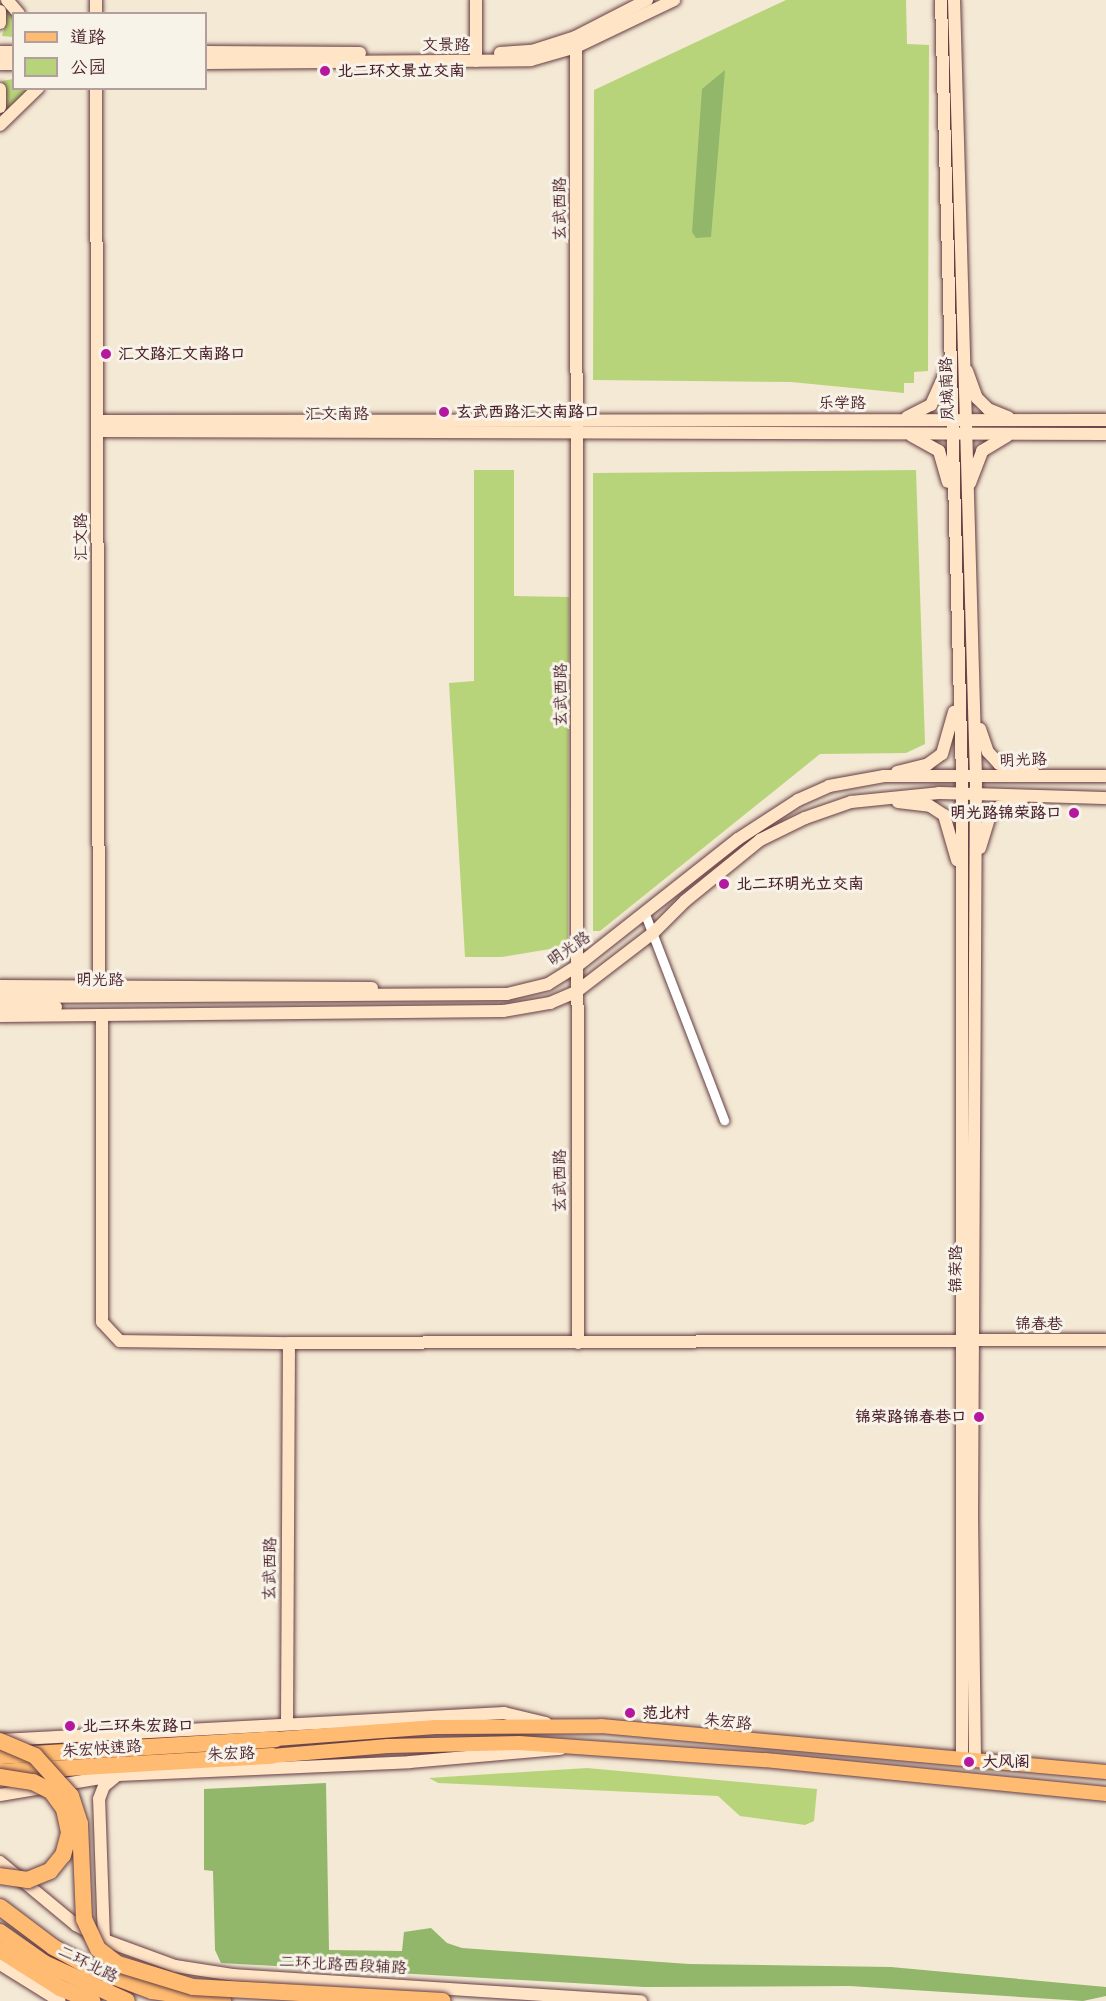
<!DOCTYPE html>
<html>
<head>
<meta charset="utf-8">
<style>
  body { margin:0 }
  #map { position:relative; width:1106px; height:2001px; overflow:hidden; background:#f4e9d4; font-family:Sriracha,"LXGW WenKai TC",sans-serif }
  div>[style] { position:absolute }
  .green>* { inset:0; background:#b8d47a }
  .forest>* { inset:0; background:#92b66a }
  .roads { filter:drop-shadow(0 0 2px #643d44) drop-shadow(0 0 2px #643d44) }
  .street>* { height:9px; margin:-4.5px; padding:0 4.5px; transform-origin:4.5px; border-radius:4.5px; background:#fff }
  .secondary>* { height:12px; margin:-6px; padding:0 6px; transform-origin:6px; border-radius:6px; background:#ffe4c6 }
  .primary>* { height:14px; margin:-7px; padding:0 7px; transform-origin:7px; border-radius:7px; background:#febb71 }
  .highway>* { height:16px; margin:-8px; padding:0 8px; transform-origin:8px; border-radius:8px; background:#febb71 }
  .bridges { filter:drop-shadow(0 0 2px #643d44) drop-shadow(0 0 2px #643d44) }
  .highway-bridge>* { height:16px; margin:-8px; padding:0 8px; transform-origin:8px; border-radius:8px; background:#febb71 }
  .dots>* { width:16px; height:16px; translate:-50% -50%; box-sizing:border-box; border:3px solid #f7f3e8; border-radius:50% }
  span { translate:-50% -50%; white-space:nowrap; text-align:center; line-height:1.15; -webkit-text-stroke:6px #f7f3e8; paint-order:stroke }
  .street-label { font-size:16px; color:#4a1f2b }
  .poi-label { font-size:16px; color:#4a1f2b; font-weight:700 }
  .left { translate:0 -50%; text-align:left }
  .right { translate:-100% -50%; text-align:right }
  .legend { position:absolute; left:12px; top:12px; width:195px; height:78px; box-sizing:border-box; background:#f7f3e8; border:2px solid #b29e9c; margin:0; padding:8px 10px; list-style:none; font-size:18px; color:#4a1f2b }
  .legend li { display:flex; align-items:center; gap:12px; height:30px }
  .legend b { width:30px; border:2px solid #b29e9c }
</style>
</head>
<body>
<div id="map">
  <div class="green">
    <i style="clip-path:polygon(0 0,13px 17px,13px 37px,2px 36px,6px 23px)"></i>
    <i style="clip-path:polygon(786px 0,906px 0,907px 44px,929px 45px,928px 371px,914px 372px,914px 383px,904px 383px,904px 393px,791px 382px,593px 380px,594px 90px)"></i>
    <i style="clip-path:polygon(13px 79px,14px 88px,29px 89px,0 117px,7px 98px,2px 81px)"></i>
    <i style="clip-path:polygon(474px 470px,514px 470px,514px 596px,569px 597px,568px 946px,502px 957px,465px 957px,449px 683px,474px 681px)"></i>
    <i style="clip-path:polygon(916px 470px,925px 744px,906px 753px,820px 754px,600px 931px,593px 931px,593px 473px)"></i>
    <i style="clip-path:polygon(587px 1768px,817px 1789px,814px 1821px,805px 1825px,740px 1816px,718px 1796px,438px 1783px,429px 1778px)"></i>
  </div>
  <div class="forest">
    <i style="clip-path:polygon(725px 70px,711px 237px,696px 238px,692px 232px,702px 89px)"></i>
    <i style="clip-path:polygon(326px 1783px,329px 1950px,402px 1951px,404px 1932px,431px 1928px,447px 1943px,462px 1948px,689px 1964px,891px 1967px,1106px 1987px,1106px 1996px,1083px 2001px,850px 1986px,644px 1987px,221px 1963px,215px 1950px,213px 1871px,204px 1870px,204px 1789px)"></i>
  </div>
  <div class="roads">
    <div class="street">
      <i style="left:645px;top:914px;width:221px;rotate:69deg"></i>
    </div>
    <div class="secondary">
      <i style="left:7px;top:0;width:18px;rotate:49deg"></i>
      <i style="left:941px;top:0;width:777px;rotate:88.45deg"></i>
      <i style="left:962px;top:777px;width:982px;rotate:90deg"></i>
      <i style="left:954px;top:0;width:777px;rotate:88.38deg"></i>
      <i style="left:976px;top:777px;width:738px;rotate:90.31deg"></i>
      <i style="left:972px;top:1515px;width:246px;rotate:89.3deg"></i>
      <i style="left:0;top:11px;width:12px;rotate:90deg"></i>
      <i style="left:96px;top:14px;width:14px;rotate:-90deg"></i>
      <i style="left:576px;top:47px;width:1296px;rotate:89.91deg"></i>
      <i style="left:0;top:52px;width:14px"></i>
      <i style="left:206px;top:52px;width:154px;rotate:0.4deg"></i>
      <i style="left:500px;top:53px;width:32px;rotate:-4deg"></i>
      <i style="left:532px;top:51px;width:45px;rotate:-18deg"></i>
      <i style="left:575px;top:37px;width:81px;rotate:-27.2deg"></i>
      <i style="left:476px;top:61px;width:61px;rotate:-90deg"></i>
      <i style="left:206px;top:63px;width:325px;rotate:-0.5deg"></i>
      <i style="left:531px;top:60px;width:47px;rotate:-16.1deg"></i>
      <i style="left:576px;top:47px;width:109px;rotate:-25.6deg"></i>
      <i style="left:0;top:64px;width:14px"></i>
      <i style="left:96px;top:88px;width:898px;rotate:89.81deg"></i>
      <i style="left:0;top:89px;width:18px;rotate:90deg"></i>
      <i style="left:0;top:125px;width:53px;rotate:-44.2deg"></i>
      <i style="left:967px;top:371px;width:29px;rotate:70deg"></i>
      <i style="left:977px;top:398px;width:16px;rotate:45deg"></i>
      <i style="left:988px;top:409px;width:22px;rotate:22deg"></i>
      <i style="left:907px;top:417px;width:27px;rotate:-27deg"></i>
      <i style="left:931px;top:405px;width:39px;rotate:-66deg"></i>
      <i style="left:97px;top:421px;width:1009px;rotate:-0.06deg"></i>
      <i style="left:97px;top:431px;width:1009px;rotate:0.17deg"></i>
      <i style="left:912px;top:436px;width:31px;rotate:29deg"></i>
      <i style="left:939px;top:451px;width:32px;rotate:74deg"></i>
      <i style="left:970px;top:483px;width:34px;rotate:-69deg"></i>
      <i style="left:982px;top:451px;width:29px;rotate:-31deg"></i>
      <i style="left:980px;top:729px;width:24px;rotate:71deg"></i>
      <i style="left:988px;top:752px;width:16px;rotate:47deg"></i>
      <i style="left:999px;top:764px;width:35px;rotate:12deg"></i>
      <i style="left:897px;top:772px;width:32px;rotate:-14deg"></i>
      <i style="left:928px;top:764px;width:17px;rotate:-36deg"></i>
      <i style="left:942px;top:754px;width:44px;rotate:-74.1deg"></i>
      <i style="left:898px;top:802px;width:32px;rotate:7deg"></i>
      <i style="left:930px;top:806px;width:17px;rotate:33deg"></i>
      <i style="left:944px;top:815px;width:47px;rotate:73.9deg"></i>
      <i style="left:980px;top:848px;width:34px;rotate:-73deg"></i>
      <i style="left:990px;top:816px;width:13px;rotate:-45deg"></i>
      <i style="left:999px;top:807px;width:23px;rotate:-10deg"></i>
      <i style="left:0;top:986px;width:372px;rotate:0.3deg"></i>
      <i style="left:0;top:997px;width:507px;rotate:-0.34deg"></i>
      <i style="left:507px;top:994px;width:42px;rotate:-13.7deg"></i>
      <i style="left:548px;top:984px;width:34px;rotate:-32deg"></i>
      <i style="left:577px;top:966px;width:205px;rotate:-38.3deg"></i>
      <i style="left:738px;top:839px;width:72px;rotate:-33deg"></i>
      <i style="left:798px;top:800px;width:34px;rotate:-24deg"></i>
      <i style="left:829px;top:786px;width:56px;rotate:-10.3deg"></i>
      <i style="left:884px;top:776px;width:222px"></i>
      <i style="left:0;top:1007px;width:56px"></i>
      <i style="left:102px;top:1015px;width:307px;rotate:90deg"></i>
      <i style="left:102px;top:1322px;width:26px;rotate:47deg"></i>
      <i style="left:120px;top:1341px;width:169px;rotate:0.7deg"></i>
      <i style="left:0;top:1016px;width:503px;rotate:-0.57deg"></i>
      <i style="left:503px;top:1011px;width:48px;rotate:-9.7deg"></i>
      <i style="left:550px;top:1003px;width:28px;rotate:-23deg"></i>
      <i style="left:576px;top:992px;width:97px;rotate:-37.5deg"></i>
      <i style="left:653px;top:933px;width:45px;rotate:-45deg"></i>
      <i style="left:685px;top:901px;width:97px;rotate:-39.1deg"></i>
      <i style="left:760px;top:840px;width:50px;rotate:-26.1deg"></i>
      <i style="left:805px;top:818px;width:49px;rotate:-19.2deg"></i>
      <i style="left:851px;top:802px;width:88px;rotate:-5.8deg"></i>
      <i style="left:939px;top:793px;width:167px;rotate:1.7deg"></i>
      <i style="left:287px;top:1723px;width:380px;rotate:-89.7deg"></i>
      <i style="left:289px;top:1343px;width:817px;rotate:-0.21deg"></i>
      <i style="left:1px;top:1740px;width:504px;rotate:-3.07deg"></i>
      <i style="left:504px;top:1713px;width:43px;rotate:13.4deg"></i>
      <i style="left:0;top:1795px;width:120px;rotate:-9.6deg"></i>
      <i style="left:118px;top:1775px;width:292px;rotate:-2.5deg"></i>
      <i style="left:410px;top:1762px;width:151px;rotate:-5deg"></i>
      <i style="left:0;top:1862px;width:99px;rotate:39.7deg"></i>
      <i style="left:76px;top:1925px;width:32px;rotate:28deg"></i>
      <i style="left:104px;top:1940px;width:76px;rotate:20.1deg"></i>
      <i style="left:175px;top:1966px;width:60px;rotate:8.7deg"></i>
      <i style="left:234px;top:1975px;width:408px;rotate:3.7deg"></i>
      <i style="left:104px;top:1940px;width:141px;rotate:-92deg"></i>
      <i style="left:99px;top:1799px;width:14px;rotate:-69deg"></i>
      <i style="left:104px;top:1786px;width:14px;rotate:-39deg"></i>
      <i style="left:0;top:1964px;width:70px;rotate:31.7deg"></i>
    </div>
    <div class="primary">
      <i style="left:275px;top:1739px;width:161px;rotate:-4.3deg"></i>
      <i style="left:436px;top:1727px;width:165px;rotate:-0.3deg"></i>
      <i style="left:601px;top:1726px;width:507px;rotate:5.2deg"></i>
      <i style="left:272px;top:1756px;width:116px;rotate:-4.9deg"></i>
      <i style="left:388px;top:1746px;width:131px;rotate:-1.3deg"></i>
      <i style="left:519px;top:1743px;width:247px;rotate:4deg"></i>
      <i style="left:765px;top:1760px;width:343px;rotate:5.7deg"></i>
    </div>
    <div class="highway">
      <i style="left:0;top:1756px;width:276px;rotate:-3.5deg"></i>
      <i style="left:0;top:1772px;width:272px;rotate:-3.4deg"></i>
      <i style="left:0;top:1907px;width:66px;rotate:37deg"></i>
      <i style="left:53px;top:1947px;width:43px;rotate:28.9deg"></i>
      <i style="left:91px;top:1968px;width:65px;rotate:20.7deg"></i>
      <i style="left:152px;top:1991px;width:72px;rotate:8deg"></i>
      <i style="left:0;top:1932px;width:54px;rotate:35.2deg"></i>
      <i style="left:44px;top:1963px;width:91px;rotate:24.6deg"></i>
      <i style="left:0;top:1950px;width:71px;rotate:32.3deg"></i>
      <i style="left:60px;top:1988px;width:35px;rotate:22deg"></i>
    </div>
  </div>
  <div class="bridges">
    <div class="highway-bridge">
      <i style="left:0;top:1741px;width:38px;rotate:23deg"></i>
      <i style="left:35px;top:1756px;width:54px;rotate:48deg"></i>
      <i style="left:71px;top:1796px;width:29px;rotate:72deg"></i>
      <i style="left:80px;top:1824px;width:95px;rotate:87.6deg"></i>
      <i style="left:84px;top:1919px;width:33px;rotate:65deg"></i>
      <i style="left:98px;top:1949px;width:25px;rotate:37deg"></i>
      <i style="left:118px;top:1964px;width:78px;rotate:17deg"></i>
      <i style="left:193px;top:1987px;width:250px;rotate:3.2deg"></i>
      <i style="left:0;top:1777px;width:33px;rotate:9deg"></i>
      <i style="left:33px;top:1782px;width:20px;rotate:27deg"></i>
      <i style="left:51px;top:1791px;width:22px;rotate:54deg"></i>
      <i style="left:64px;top:1809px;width:25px;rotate:78deg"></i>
      <i style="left:69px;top:1833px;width:23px;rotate:105deg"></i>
      <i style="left:63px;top:1855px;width:21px;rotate:129deg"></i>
      <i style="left:50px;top:1871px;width:24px;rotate:158deg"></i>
      <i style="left:28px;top:1880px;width:28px;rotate:-172deg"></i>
    </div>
  </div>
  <div class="dots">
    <i style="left:325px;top:71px;background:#b5179e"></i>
    <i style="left:106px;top:354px;background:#b5179e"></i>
    <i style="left:444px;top:412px;background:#b5179e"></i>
    <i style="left:1074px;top:813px;background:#b5179e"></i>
    <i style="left:724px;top:884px;background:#b5179e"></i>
    <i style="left:979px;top:1417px;background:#b5179e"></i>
    <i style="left:630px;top:1713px;background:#b5179e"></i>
    <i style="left:70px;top:1726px;background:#b5179e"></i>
    <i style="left:969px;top:1762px;background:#b5179e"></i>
  </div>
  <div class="street-label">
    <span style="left:446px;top:45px">文景路</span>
    <span style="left:560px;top:209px;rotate:-90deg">玄武西路</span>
    <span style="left:947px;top:389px;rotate:-92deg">凤城南路</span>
    <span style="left:842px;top:403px">乐学路</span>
    <span style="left:337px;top:414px">汇文南路</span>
    <span style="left:81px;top:537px;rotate:-90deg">汇文路</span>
    <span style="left:561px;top:695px;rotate:-90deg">玄武西路</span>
    <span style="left:1023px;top:760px;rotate:-2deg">明光路</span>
    <span style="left:569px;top:949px;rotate:-35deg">明光路</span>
    <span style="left:100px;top:980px">明光路</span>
    <span style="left:560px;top:1181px;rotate:-90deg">玄武西路</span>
    <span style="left:956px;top:1269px;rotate:-90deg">锦荣路</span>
    <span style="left:1039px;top:1324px">锦春巷</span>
    <span style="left:270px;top:1569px;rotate:-89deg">玄武西路</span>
    <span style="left:728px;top:1722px;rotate:6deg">朱宏路</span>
    <span style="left:102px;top:1749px;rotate:-4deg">朱宏快速路</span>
    <span style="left:231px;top:1754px;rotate:-2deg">朱宏路</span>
    <span style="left:88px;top:1964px;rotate:26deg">二环北路</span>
    <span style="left:343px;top:1965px;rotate:3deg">二环北路西段辅路</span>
  </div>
  <div class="poi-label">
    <span class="left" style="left:337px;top:71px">北二环文景立交南</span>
    <span class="left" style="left:118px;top:354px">汇文路汇文南路口</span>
    <span class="left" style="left:456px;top:412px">玄武西路汇文南路口</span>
    <span class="right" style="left:1062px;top:813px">明光路锦荣路口</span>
    <span class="left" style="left:736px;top:884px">北二环明光立交南</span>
    <span class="right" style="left:967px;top:1417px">锦荣路锦春巷口</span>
    <span class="left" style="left:642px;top:1713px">范北村</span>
    <span class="left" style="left:82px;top:1726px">北二环朱宏路口</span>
    <span class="left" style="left:982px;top:1762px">大风阁</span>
  </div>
  <ul class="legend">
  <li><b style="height:8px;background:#febb71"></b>道路</li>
  <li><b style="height:16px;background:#b8d47a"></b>公园</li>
  </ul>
</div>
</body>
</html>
